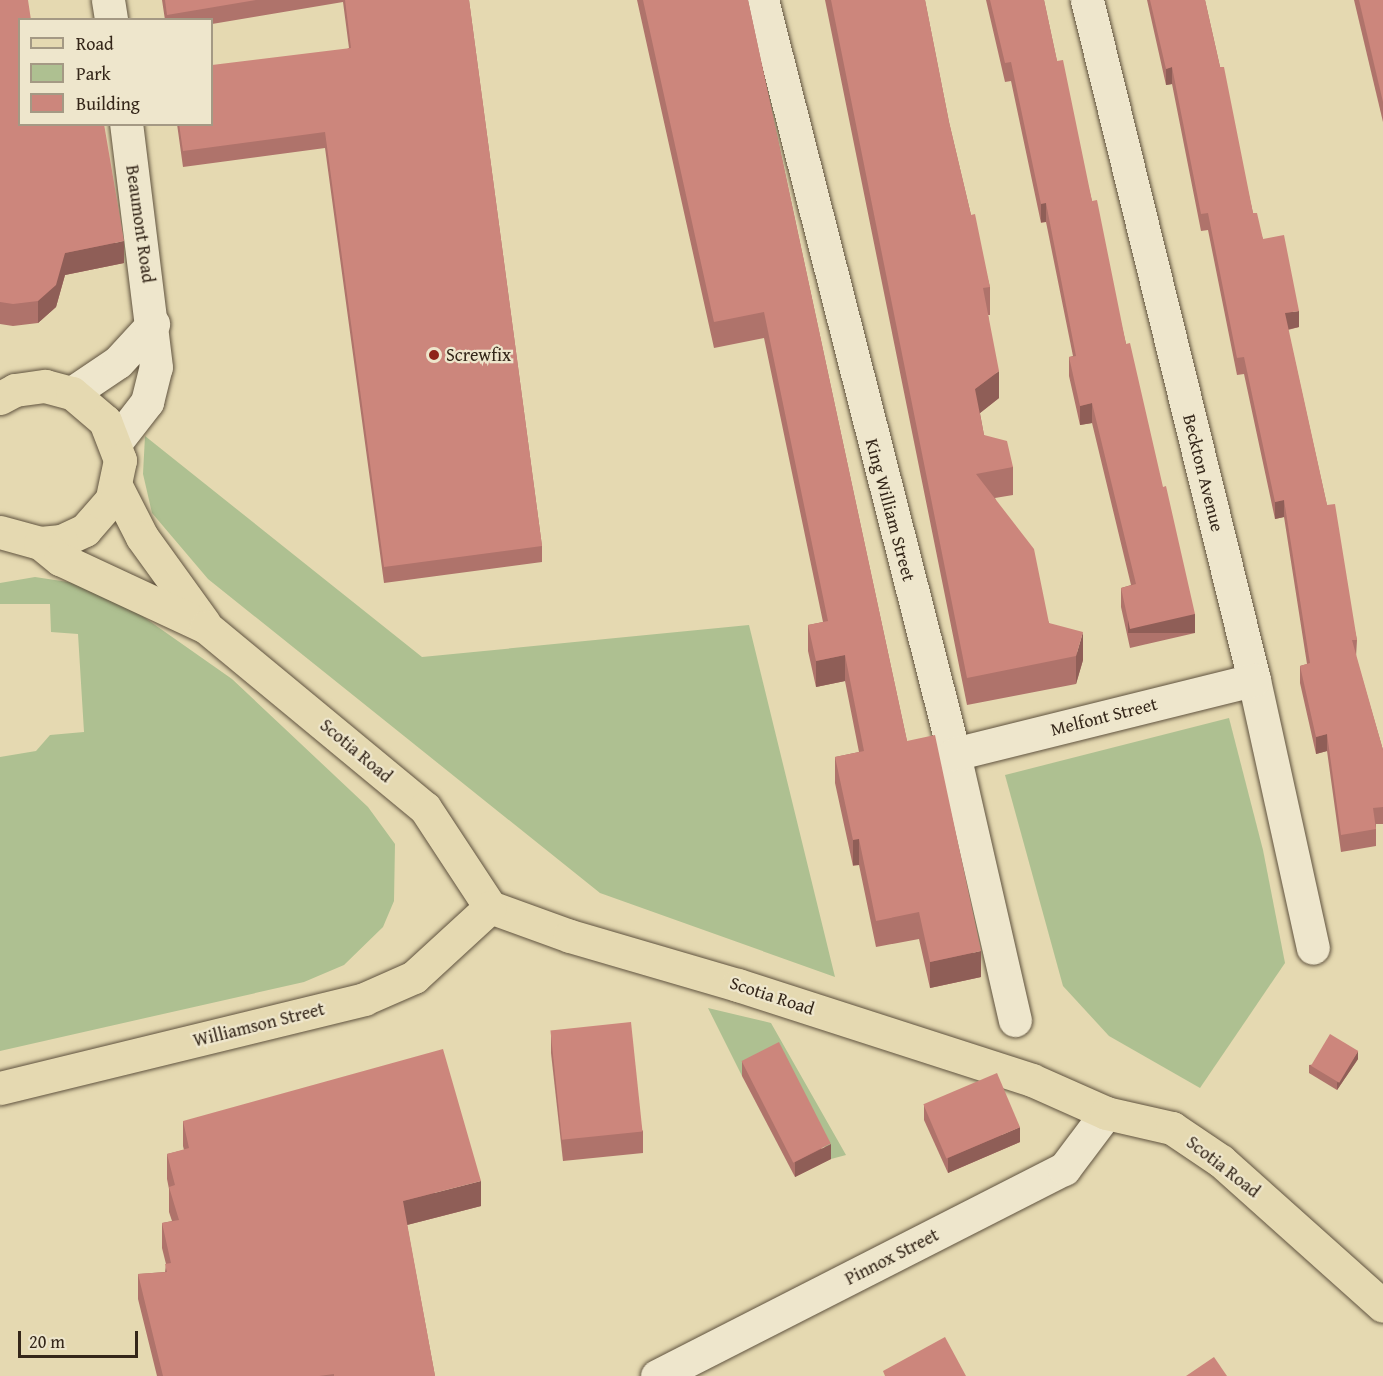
<!DOCTYPE html>
<html>
<head>
<meta charset="utf-8">
<style>
  body { margin:0 }
  #map { position:relative; width:1383px; height:1376px; overflow:hidden; background:#e5d9b1; font-family:"Gentium Book Plus",serif }
  div>[style] { position:absolute }
  .green>* { inset:0; background:#aec091 }
  .roads { filter:drop-shadow(0 0 2px #60533f) drop-shadow(0 0 2px #60533f) }
  .street>* { height:33px; margin:-16.5px; padding:0 16.5px; transform-origin:16.5px; border-radius:16.5px; background:#eee6cc }
  .primary>* { height:33px; margin:-16.5px; padding:0 16.5px; transform-origin:16.5px; border-radius:16.5px; background:#e5d9b1 }
  .wall>* { inset:0; background:#af736b }
  .shaded-wall>* { inset:0; background:#8f5e57; transform-origin:0 0 }
  .building>* { inset:0; background:#cc867c; transform-origin:0 0 }
  .dots>* { width:16px; height:16px; translate:-50% -50%; box-sizing:border-box; border:3px solid #eee6cc; border-radius:50% }
  span { translate:-50% -50%; white-space:nowrap; text-align:center; line-height:1.15; -webkit-text-stroke:4.5px #eee6cc; paint-order:stroke }
  .street-label { font-size:18px; color:#342619 }
  .poi-label { font-size:18px; color:#342619 }
  .left { translate:0 -50%; text-align:left }
  .legend { position:absolute; left:18px; top:18px; width:195px; height:108px; box-sizing:border-box; background:#eee6cc; border:2px solid #a49984; margin:0; padding:8px 10px; list-style:none; font-size:18px; color:#342619 }
  .legend li { display:flex; align-items:center; gap:12px; height:30px }
  .legend b { width:30px; border:2px solid #a49984 }
  .scale { position:absolute; left:18px; top:1331px; width:120px; height:27px; box-sizing:border-box; border:3px solid #342619; border-top:0; padding-left:8px; font-size:18px; line-height:21px; white-space:nowrap; color:#342619; -webkit-text-stroke:4px #eee6cc; paint-order:stroke }
</style>
</head>
<body>
<div id="map">
  <div class="green">
    <i style="clip-path:polygon(145px 436px,422px 657px,749px 625px,835px 977px,600px 893px,208px 579px,152px 513px,143px 474px)"></i>
    <i style="clip-path:polygon(35px 577px,101px 587px,232px 679px,368px 807px,395px 844px,394px 901px,383px 927px,344px 965px,304px 982px,0 1051px,0 757px,36px 751px,50px 735px,84px 732px,78px 634px,51px 632px,50px 604px,0 604px,0 583px)"></i>
    <i style="clip-path:polygon(1229px 718px,1263px 850px,1285px 963px,1200px 1088px,1109px 1036px,1063px 986px,1005px 775px)"></i>
    <i style="clip-path:polygon(708px 1008px,771px 1023px,846px 1155px,831px 1159px,779px 1058px,742px 1076px)"></i>
  </div>
  <div class="roads">
    <div class="street">
      <i style="left:108px;top:0;width:20px;rotate:81deg"></i>
      <i style="left:762px;top:0;width:778px;rotate:75.71deg"></i>
      <i style="left:954px;top:754px;width:273px;rotate:77.1deg"></i>
      <i style="left:1087px;top:0;width:700px;rotate:76.2deg"></i>
      <i style="left:1254px;top:680px;width:274px;rotate:77.6deg"></i>
      <i style="left:72px;top:393px;width:55px;rotate:-34deg"></i>
      <i style="left:118px;top:362px;width:52px;rotate:-47.4deg"></i>
      <i style="left:116px;top:442px;width:51px;rotate:-52.2deg"></i>
      <i style="left:147px;top:402px;width:36px;rotate:-76deg"></i>
      <i style="left:156px;top:367px;width:245px;rotate:-97deg"></i>
      <i style="left:954px;top:754px;width:309px;rotate:-13.9deg"></i>
      <i style="left:657px;top:1376px;width:457px;rotate:-27deg"></i>
      <i style="left:1064px;top:1169px;width:70px;rotate:-53.1deg"></i>
    </div>
    <div class="primary">
      <i style="left:0;top:398px;width:17px;rotate:-28deg"></i>
      <i style="left:15px;top:390px;width:30px;rotate:-8deg"></i>
      <i style="left:45px;top:386px;width:28px;rotate:15deg"></i>
      <i style="left:72px;top:393px;width:43px;rotate:40.3deg"></i>
      <i style="left:105px;top:421px;width:42px;rotate:69deg"></i>
      <i style="left:120px;top:460px;width:40px;rotate:102deg"></i>
      <i style="left:112px;top:499px;width:41px;rotate:131.1deg"></i>
      <i style="left:85px;top:530px;width:26px;rotate:155deg"></i>
      <i style="left:61px;top:541px;width:21px;rotate:175deg"></i>
      <i style="left:40px;top:543px;width:41px;rotate:-164.6deg"></i>
      <i style="left:116px;top:486px;width:57px;rotate:63deg"></i>
      <i style="left:142px;top:537px;width:106px;rotate:54.2deg"></i>
      <i style="left:40px;top:543px;width:26px;rotate:39deg"></i>
      <i style="left:60px;top:559px;width:161px;rotate:25deg"></i>
      <i style="left:206px;top:627px;width:284px;rotate:39.6deg"></i>
      <i style="left:425px;top:808px;width:118px;rotate:56.7deg"></i>
      <i style="left:490px;top:907px;width:85px;rotate:19.9deg"></i>
      <i style="left:570px;top:936px;width:175px;rotate:16.3deg"></i>
      <i style="left:738px;top:985px;width:309px;rotate:17.9deg"></i>
      <i style="left:1032px;top:1080px;width:81px;rotate:24deg"></i>
      <i style="left:1106px;top:1113px;width:68px;rotate:12.8deg"></i>
      <i style="left:1172px;top:1128px;width:59px;rotate:34deg"></i>
      <i style="left:1221px;top:1161px;width:217px;rotate:41.8deg"></i>
      <i style="left:0;top:1088px;width:375px;rotate:-13.7deg"></i>
      <i style="left:364px;top:999px;width:55px;rotate:-23.7deg"></i>
      <i style="left:414px;top:977px;width:103px;rotate:-42.6deg"></i>
    </div>
  </div>
  <div class="wall">
    <i style="clip-path:polygon(0 0,20px 20px,124px 263px,65px 275px,56px 307px,38px 323px,13px 326px,0 324px)"></i>
    <i style="clip-path:polygon(162px 0,469px 0,542px 546px,542px 562px,384px 583px,325px 148px,183px 167px,177px 124px,212px 124px,349px 48px,343px 2px,212px 24px,212px 20px,165px 20px)"></i>
    <i style="clip-path:polygon(637px 0,748px 0,907px 741px,981px 977px,930px 988px,919px 939px,876px 947px,859px 865px,853px 866px,835px 783px,835px 757px,859px 752px,845px 681px,816px 687px,808px 651px,808px 625px,823px 622px,764px 338px,714px 348px)"></i>
    <i style="clip-path:polygon(825px 0,925px 0,949px 122px,971px 215px,990px 287px,990px 315px,988px 315px,999px 398px,980px 413px,984px 435px,1013px 467px,1013px 495px,995px 498px,1049px 623px,1083px 660px,1076px 684px,967px 705px)"></i>
    <i style="clip-path:polygon(986px 0,1044px 0,1057px 61px,1092px 201px,1195px 633px,1130px 648px,1121px 607px,1121px 588px,1131px 585px,1092px 423px,1080px 425px,1069px 376px,1069px 357px,1073px 356px,1046px 222px,1041px 223px,1011px 81px,1005px 82px)"></i>
    <i style="clip-path:polygon(1147px 0,1205px 0,1253px 213px,1263px 239px,1299px 327px,1288px 330px,1357px 640px,1356px 657px,1383px 750px,1383px 824px,1376px 824px,1376px 846px,1341px 852px,1327px 751px,1316px 754px,1300px 683px,1300px 666px,1307px 664px,1284px 517px,1275px 519px,1244px 374px,1237px 375px,1208px 230px,1201px 231px,1172px 84px,1166px 85px)"></i>
    <i style="clip-path:polygon(1354px 0,1383px 0,1383px 122px)"></i>
    <i style="clip-path:polygon(551px 1031px,643px 1131px,643px 1153px,563px 1161px,551px 1053px)"></i>
    <i style="clip-path:polygon(1358px 1059px,1337px 1090px,1309px 1073px,1309px 1065px)"></i>
    <i style="clip-path:polygon(742px 1061px,831px 1159px,795px 1177px,742px 1076px)"></i>
    <i style="clip-path:polygon(924px 1105px,1020px 1142px,948px 1173px,924px 1120px)"></i>
    <i style="clip-path:polygon(183px 1121px,481px 1206px,407px 1225px,435px 1376px,157px 1376px,138px 1299px,138px 1274px,165px 1272px,166px 1264px,162px 1248px,162px 1223px,172px 1221px,169px 1212px,169px 1189px,167px 1179px,167px 1154px,184px 1150px,183px 1146px)"></i>
  </div>
  <div class="shaded-wall">
    <i style="clip-path:polygon(1172px 67px,1172px 84px,1166px 85px,1166px 69px)"></i>
    <i style="left:1046px;top:203px;width:19px;height:5px;rotate:90deg"></i>
    <i style="clip-path:polygon(124px 241px,124px 263px,65px 275px,56px 307px,38px 323px,38px 301px,65px 253px)"></i>
    <i style="clip-path:polygon(1299px 311px,1299px 327px,1285px 330px,1285px 313px)"></i>
    <i style="clip-path:polygon(999px 371px,999px 398px,975px 417px,975px 389px)"></i>
    <i style="clip-path:polygon(1092px 403px,1092px 423px,1080px 425px,1080px 406px)"></i>
    <i style="clip-path:polygon(1284px 500px,1284px 517px,1275px 519px,1275px 502px)"></i>
    <i style="left:1195px;top:614px;width:19px;height:67px;rotate:90deg"></i>
    <i style="clip-path:polygon(1083px 632px,1083px 660px,1076px 684px,1076px 656px)"></i>
    <i style="clip-path:polygon(845px 655px,845px 681px,816px 687px,816px 661px)"></i>
    <i style="clip-path:polygon(1327px 734px,1327px 751px,1316px 754px,1316px 737px)"></i>
    <i style="left:859px;top:839px;width:26px;height:6px;rotate:90deg"></i>
    <i style="clip-path:polygon(981px 951px,981px 977px,930px 988px,930px 962px)"></i>
    <i style="clip-path:polygon(1358px 1051px,1358px 1059px,1337px 1090px,1337px 1083px)"></i>
    <i style="clip-path:polygon(1020px 1127px,1020px 1142px,948px 1173px,948px 1158px)"></i>
    <i style="clip-path:polygon(831px 1144px,831px 1159px,795px 1177px,795px 1162px)"></i>
    <i style="clip-path:polygon(481px 1181px,481px 1206px,403px 1226px,403px 1201px)"></i>
  </div>
  <div class="building">
    <i style="clip-path:polygon(0 0,28px 0,31px 20px,20px 20px,20px 124px,104px 124px,124px 241px,65px 253px,56px 285px,38px 301px,13px 304px,0 302px)"></i>
    <i style="clip-path:polygon(165px 0,256px 0,167px 15px)"></i>
    <i style="clip-path:polygon(345px 0,469px 0,542px 546px,384px 567px,325px 132px,183px 151px,179px 124px,212px 124px,212px 65px,351px 48px)"></i>
    <i style="clip-path:polygon(643px 0,748px 0,907px 741px,935px 735px,981px 951px,930px 962px,919px 912px,876px 921px,859px 839px,853px 840px,835px 757px,864px 751px,845px 655px,816px 661px,808px 625px,828px 621px,764px 312px,714px 322px)"></i>
    <i style="clip-path:polygon(831px 0,925px 0,949px 122px,971px 215px,975px 214px,990px 287px,983px 288px,999px 371px,975px 389px,984px 435px,1007px 441px,1013px 467px,976px 474px,1034px 549px,1049px 623px,1083px 632px,1076px 656px,967px 678px)"></i>
    <i style="clip-path:polygon(990px 0,1044px 0,1057px 61px,1063px 60px,1092px 201px,1097px 200px,1126px 344px,1130px 343px,1163px 487px,1166px 486px,1195px 614px,1130px 629px,1121px 588px,1136px 584px,1092px 403px,1080px 406px,1069px 357px,1076px 356px,1046px 203px,1041px 204px,1011px 62px,1005px 63px)"></i>
    <i style="clip-path:polygon(1150px 0,1205px 0,1220px 67px,1224px 67px,1253px 213px,1257px 213px,1263px 239px,1284px 235px,1299px 311px,1285px 313px,1327px 505px,1335px 504px,1357px 640px,1352px 640px,1383px 750px,1383px 807px,1373px 808px,1376px 829px,1341px 835px,1327px 734px,1316px 737px,1300px 666px,1310px 663px,1284px 500px,1275px 502px,1244px 357px,1237px 358px,1208px 213px,1201px 214px,1172px 67px,1166px 69px)"></i>
    <i style="clip-path:polygon(1359px 0,1383px 0,1383px 102px)"></i>
    <i style="left:631px;top:1022px;width:110px;height:81px;rotate:84deg"></i>
    <i style="left:1330px;top:1034px;width:33px;height:37px;rotate:31deg"></i>
    <i style="left:779px;top:1042px;width:114px;height:42px;rotate:63deg"></i>
    <i style="clip-path:polygon(443px 1049px,481px 1181px,403px 1201px,435px 1376px,334px 1376px,334px 1374px,319px 1376px,163px 1376px,138px 1274px,167px 1272px,165px 1264px,171px 1263px,162px 1223px,179px 1220px,169px 1187px,175px 1185px,167px 1154px,189px 1148px,183px 1121px)"></i>
    <i style="left:997px;top:1073px;width:59px;height:80px;rotate:67deg"></i>
    <i style="clip-path:polygon(945px 1337px,966px 1376px,885px 1376px,883px 1371px)"></i>
    <i style="clip-path:polygon(1214px 1357px,1227px 1376px,1186px 1376px)"></i>
  </div>
  <div class="dots">
    <i style="left:434px;top:355px;background:#8f2418"></i>
  </div>
  <div class="street-label">
    <span style="left:140px;top:224px;rotate:82deg">Beaumont Road</span>
    <span style="left:1203px;top:473px;rotate:76deg">Beckton Avenue</span>
    <span style="left:890px;top:510px;rotate:75deg">King William Street</span>
    <span style="left:1104px;top:717px;rotate:-14deg">Melfont Street</span>
    <span style="left:356px;top:751px;rotate:40deg">Scotia Road</span>
    <span style="left:772px;top:996px;rotate:18deg">Scotia Road</span>
    <span style="left:259px;top:1025px;rotate:-14deg">Williamson Street</span>
    <span style="left:1223px;top:1167px;rotate:38deg">Scotia Road</span>
    <span style="left:892px;top:1257px;rotate:-27deg">Pinnox Street</span>
  </div>
  <div class="poi-label">
    <span class="left" style="left:446px;top:355px">Screwfix</span>
  </div>
  <ul class="legend">
  <li><b style="height:8px;background:#e5d9b1"></b>Road</li>
  <li><b style="height:16px;background:#aec091"></b>Park</li>
  <li><b style="height:16px;background:#cc867c"></b>Building</li>
  </ul>
  <div class="scale">20 m</div>
</div>
</body>
</html>
